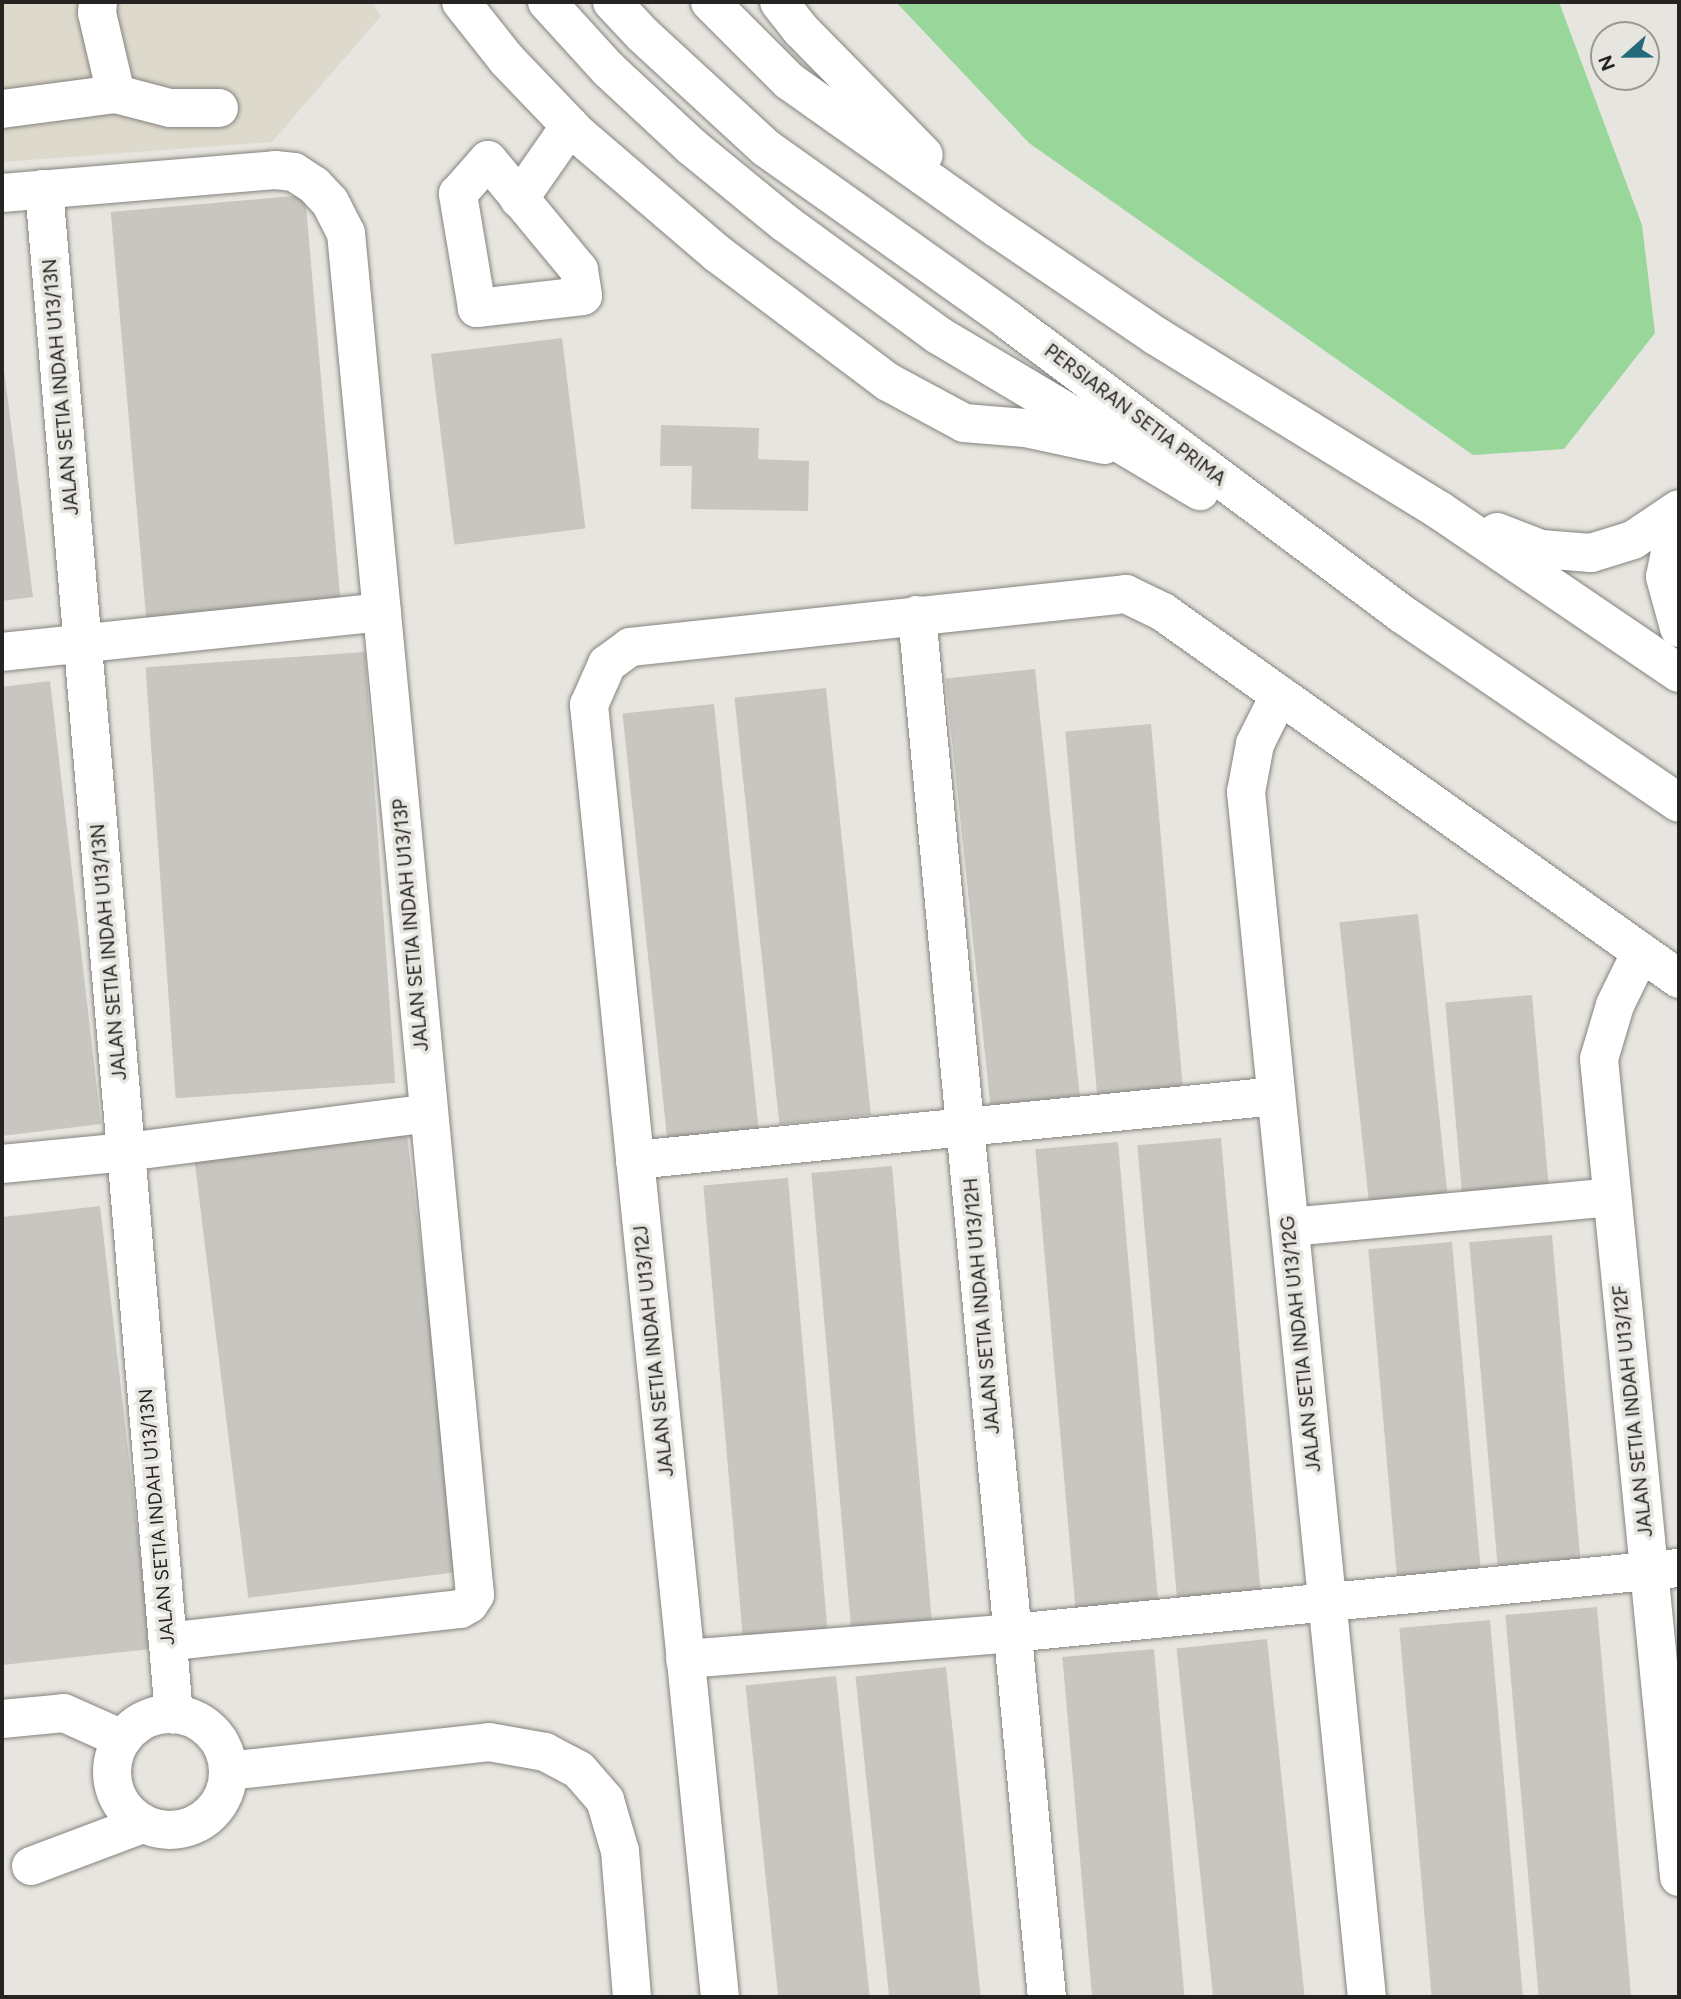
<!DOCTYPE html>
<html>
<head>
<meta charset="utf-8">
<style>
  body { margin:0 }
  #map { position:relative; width:1681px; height:1999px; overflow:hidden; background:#e7e5df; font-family:Figtree,sans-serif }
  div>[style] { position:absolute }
  .built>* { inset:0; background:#ddd9cc }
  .green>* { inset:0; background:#98d699 }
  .building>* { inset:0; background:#c8c6c0; transform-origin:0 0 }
  .roads { filter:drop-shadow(0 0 2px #85837e) drop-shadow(0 0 2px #85837e) }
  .minor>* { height:38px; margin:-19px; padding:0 19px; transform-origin:19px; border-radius:19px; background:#fff }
  .minor>.ring { margin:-19px; padding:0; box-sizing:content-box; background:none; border:38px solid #fff; border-radius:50% }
  span { translate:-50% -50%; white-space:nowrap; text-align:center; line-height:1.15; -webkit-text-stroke:7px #e7e5df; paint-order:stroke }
  .street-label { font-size:19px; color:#252422 }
  .frame { position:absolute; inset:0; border:4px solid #252422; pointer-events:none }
  .north { position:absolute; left:1590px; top:21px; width:70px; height:70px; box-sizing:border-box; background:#e7e5df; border:2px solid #999893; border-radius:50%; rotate:249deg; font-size:19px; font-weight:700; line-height:28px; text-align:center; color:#252422 }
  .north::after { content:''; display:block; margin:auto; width:24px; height:32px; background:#246a79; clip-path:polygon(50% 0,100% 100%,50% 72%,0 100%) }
</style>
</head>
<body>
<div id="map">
  <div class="built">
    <i style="clip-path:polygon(2px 2px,372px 2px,381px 16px,272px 142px,2px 162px)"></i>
  </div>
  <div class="green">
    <i style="clip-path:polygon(896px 2px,1559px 2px,1642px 225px,1655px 333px,1564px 449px,1473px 455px,1029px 143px)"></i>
  </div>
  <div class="building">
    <i style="left:305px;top:195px;width:417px;height:195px;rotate:85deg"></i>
    <i style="left:562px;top:338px;width:192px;height:132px;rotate:83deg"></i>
    <i style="clip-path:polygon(3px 362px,33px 597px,2px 601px,2px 363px)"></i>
    <i style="clip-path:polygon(661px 425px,759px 428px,758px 459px,809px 461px,808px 511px,691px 509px,692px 466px,660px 466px)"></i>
    <i style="left:365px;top:652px;width:432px;height:220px;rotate:86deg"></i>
    <i style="left:1035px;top:669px;width:429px;height:90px;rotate:84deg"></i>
    <i style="clip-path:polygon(50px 681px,101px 1124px,2px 1136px,2px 687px)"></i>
    <i style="left:826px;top:688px;width:429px;height:92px;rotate:84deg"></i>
    <i style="left:714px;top:704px;width:430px;height:92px;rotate:84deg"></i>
    <i style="left:1151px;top:724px;width:367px;height:86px;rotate:85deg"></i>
    <i style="left:1418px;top:914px;width:291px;height:79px;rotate:84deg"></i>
    <i style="left:1532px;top:995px;width:205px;height:87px;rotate:85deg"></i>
    <i style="left:407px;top:1135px;width:440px;height:214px;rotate:83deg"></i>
    <i style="left:1221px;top:1138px;width:462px;height:84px;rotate:85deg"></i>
    <i style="left:1118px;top:1142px;width:469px;height:83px;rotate:85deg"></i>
    <i style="left:892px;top:1166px;width:459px;height:81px;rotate:85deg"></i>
    <i style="left:788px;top:1178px;width:457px;height:85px;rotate:85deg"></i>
    <i style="clip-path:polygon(100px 1206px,151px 1649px,2px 1665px,2px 1217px)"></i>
    <i style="left:1552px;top:1235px;width:335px;height:83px;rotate:85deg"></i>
    <i style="left:1452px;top:1242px;width:332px;height:84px;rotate:85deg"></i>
    <i style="left:1597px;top:1607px;width:392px;height:92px;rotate:85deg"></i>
    <i style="left:1490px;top:1620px;width:379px;height:91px;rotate:85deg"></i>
    <i style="left:1267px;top:1639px;width:360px;height:91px;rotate:84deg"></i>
    <i style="left:1154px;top:1649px;width:350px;height:92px;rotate:85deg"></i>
    <i style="left:946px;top:1667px;width:332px;height:91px;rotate:84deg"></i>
    <i style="left:836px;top:1676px;width:322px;height:91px;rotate:84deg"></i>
  </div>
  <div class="roads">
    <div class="minor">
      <i style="left:98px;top:2px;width:11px;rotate:95deg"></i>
      <i style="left:97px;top:13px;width:83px;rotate:76.8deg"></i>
      <i style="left:461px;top:2px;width:74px;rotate:51.6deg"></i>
      <i style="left:507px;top:60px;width:104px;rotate:46.2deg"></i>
      <i style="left:579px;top:135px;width:183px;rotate:40.6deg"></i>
      <i style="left:718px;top:254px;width:213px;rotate:37deg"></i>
      <i style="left:888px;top:382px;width:86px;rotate:28.3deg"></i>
      <i style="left:964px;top:423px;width:61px;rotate:4.7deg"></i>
      <i style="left:1025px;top:428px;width:81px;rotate:12.1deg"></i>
      <i style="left:547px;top:2px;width:91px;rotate:47.7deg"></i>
      <i style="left:608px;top:69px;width:115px;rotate:42.9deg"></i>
      <i style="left:692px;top:147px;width:120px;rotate:39.3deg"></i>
      <i style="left:785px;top:223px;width:190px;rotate:36.2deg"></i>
      <i style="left:938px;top:335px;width:305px;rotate:30.8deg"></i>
      <i style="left:612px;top:2px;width:45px;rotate:46.8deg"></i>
      <i style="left:643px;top:35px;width:167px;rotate:42.6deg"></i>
      <i style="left:766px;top:148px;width:298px;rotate:35.4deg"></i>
      <i style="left:1009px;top:321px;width:490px;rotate:36.7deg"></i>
      <i style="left:1402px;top:614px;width:335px;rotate:34.3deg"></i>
      <i style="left:710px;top:2px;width:112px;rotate:45deg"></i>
      <i style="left:789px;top:81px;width:256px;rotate:35.3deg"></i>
      <i style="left:998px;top:229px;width:191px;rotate:34.1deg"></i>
      <i style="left:1156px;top:336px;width:332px;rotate:31.6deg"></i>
      <i style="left:1439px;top:510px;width:290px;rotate:34.2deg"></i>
      <i style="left:779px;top:2px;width:36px;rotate:52deg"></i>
      <i style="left:801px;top:30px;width:175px;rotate:45.5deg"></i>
      <i style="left:2px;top:109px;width:115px;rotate:-7.5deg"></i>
      <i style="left:116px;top:94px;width:56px;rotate:14.5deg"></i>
      <i style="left:170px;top:108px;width:49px"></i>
      <i style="left:488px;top:160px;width:143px;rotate:50.4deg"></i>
      <i style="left:579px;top:270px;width:26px;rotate:81deg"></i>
      <i style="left:583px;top:296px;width:107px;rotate:173.5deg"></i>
      <i style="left:477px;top:308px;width:116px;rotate:-99.5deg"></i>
      <i style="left:458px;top:194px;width:45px;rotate:-48.6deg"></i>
      <i style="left:44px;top:189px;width:1531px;rotate:85.13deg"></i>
      <i style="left:2px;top:193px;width:274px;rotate:-4.8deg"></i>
      <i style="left:275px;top:170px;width:19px;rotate:6deg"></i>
      <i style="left:294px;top:172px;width:24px;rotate:33deg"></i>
      <i style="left:314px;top:185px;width:23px;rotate:47deg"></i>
      <i style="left:330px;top:202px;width:35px;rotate:63deg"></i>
      <i style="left:346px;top:233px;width:1368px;rotate:84.59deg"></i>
      <i style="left:475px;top:1595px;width:11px;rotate:124deg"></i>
      <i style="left:469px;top:1604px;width:10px;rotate:151deg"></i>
      <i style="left:460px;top:1609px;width:294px;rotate:173.6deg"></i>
      <i style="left:519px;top:199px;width:89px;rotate:-55.1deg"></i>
      <i style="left:1678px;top:512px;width:66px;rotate:101.3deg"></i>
      <i style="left:1665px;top:577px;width:53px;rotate:74.6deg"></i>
      <i style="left:1497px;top:532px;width:47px;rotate:21.1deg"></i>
      <i style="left:1541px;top:549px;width:50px;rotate:4.6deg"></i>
      <i style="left:1591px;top:553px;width:44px;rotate:-17.2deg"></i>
      <i style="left:1633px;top:540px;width:55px;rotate:-34deg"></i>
      <i style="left:917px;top:615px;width:1388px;rotate:84.63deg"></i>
      <i style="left:2px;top:652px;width:382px;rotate:-6deg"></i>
      <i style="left:1279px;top:696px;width:54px;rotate:116.6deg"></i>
      <i style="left:1255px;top:744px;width:49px;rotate:100.6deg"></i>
      <i style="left:1246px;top:792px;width:1211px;rotate:84.27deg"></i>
      <i style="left:1641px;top:952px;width:59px;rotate:116.1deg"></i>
      <i style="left:1615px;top:1005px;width:56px;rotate:106.5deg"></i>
      <i style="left:1599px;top:1059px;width:822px;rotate:84.41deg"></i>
      <i style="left:635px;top:1160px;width:644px;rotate:-5.7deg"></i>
      <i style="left:2px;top:1164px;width:125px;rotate:-5.5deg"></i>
      <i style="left:126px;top:1152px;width:305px;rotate:-7.3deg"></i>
      <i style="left:1290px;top:1227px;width:323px;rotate:-5.3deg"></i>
      <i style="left:685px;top:1659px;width:328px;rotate:-4.5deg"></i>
      <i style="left:1012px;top:1633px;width:670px;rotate:-5.57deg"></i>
      <i class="ring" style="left:112px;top:1714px;width:78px;height:78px"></i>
      <i style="left:2px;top:1719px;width:62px;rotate:-5.5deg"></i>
      <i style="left:64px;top:1713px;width:64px;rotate:24.1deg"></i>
      <i style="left:228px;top:1771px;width:263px;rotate:-6.3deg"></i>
      <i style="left:489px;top:1742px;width:57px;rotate:10.1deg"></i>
      <i style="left:545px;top:1752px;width:38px;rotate:28deg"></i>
      <i style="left:579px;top:1770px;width:40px;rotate:49deg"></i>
      <i style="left:605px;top:1800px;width:53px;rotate:73.6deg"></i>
      <i style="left:620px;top:1851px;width:146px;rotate:85.3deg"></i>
      <i style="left:31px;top:1866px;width:120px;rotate:-20.6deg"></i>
      <i style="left:720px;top:1997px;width:1299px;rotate:-95.79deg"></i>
      <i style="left:589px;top:705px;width:45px;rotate:-66.3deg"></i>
      <i style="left:607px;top:664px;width:29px;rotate:-36deg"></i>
      <i style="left:630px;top:647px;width:499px;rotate:-6.1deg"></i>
      <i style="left:1126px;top:594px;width:41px;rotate:25.9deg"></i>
      <i style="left:1163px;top:612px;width:633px;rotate:35.42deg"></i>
    </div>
  </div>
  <div class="street-label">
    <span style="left:61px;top:387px;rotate:-95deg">JALAN SETIA INDAH U13/13N</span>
    <span style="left:1135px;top:415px;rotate:37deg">PERSIARAN SETIA PRIMA</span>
    <span style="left:411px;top:925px;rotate:-95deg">JALAN SETIA INDAH U13/13P</span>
    <span style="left:109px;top:952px;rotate:-95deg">JALAN SETIA INDAH U13/13N</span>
    <span style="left:982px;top:1306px;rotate:-95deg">JALAN SETIA INDAH U13/12H</span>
    <span style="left:1301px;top:1344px;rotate:-96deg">JALAN SETIA INDAH U13/12G</span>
    <span style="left:654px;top:1351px;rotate:-96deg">JALAN SETIA INDAH U13/12J</span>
    <span style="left:1633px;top:1411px;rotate:-96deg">JALAN SETIA INDAH U13/12F</span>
    <span style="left:157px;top:1517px;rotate:-95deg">JALAN SETIA INDAH U13/13N</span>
  </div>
  <div class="frame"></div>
  <div class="north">N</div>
</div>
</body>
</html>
